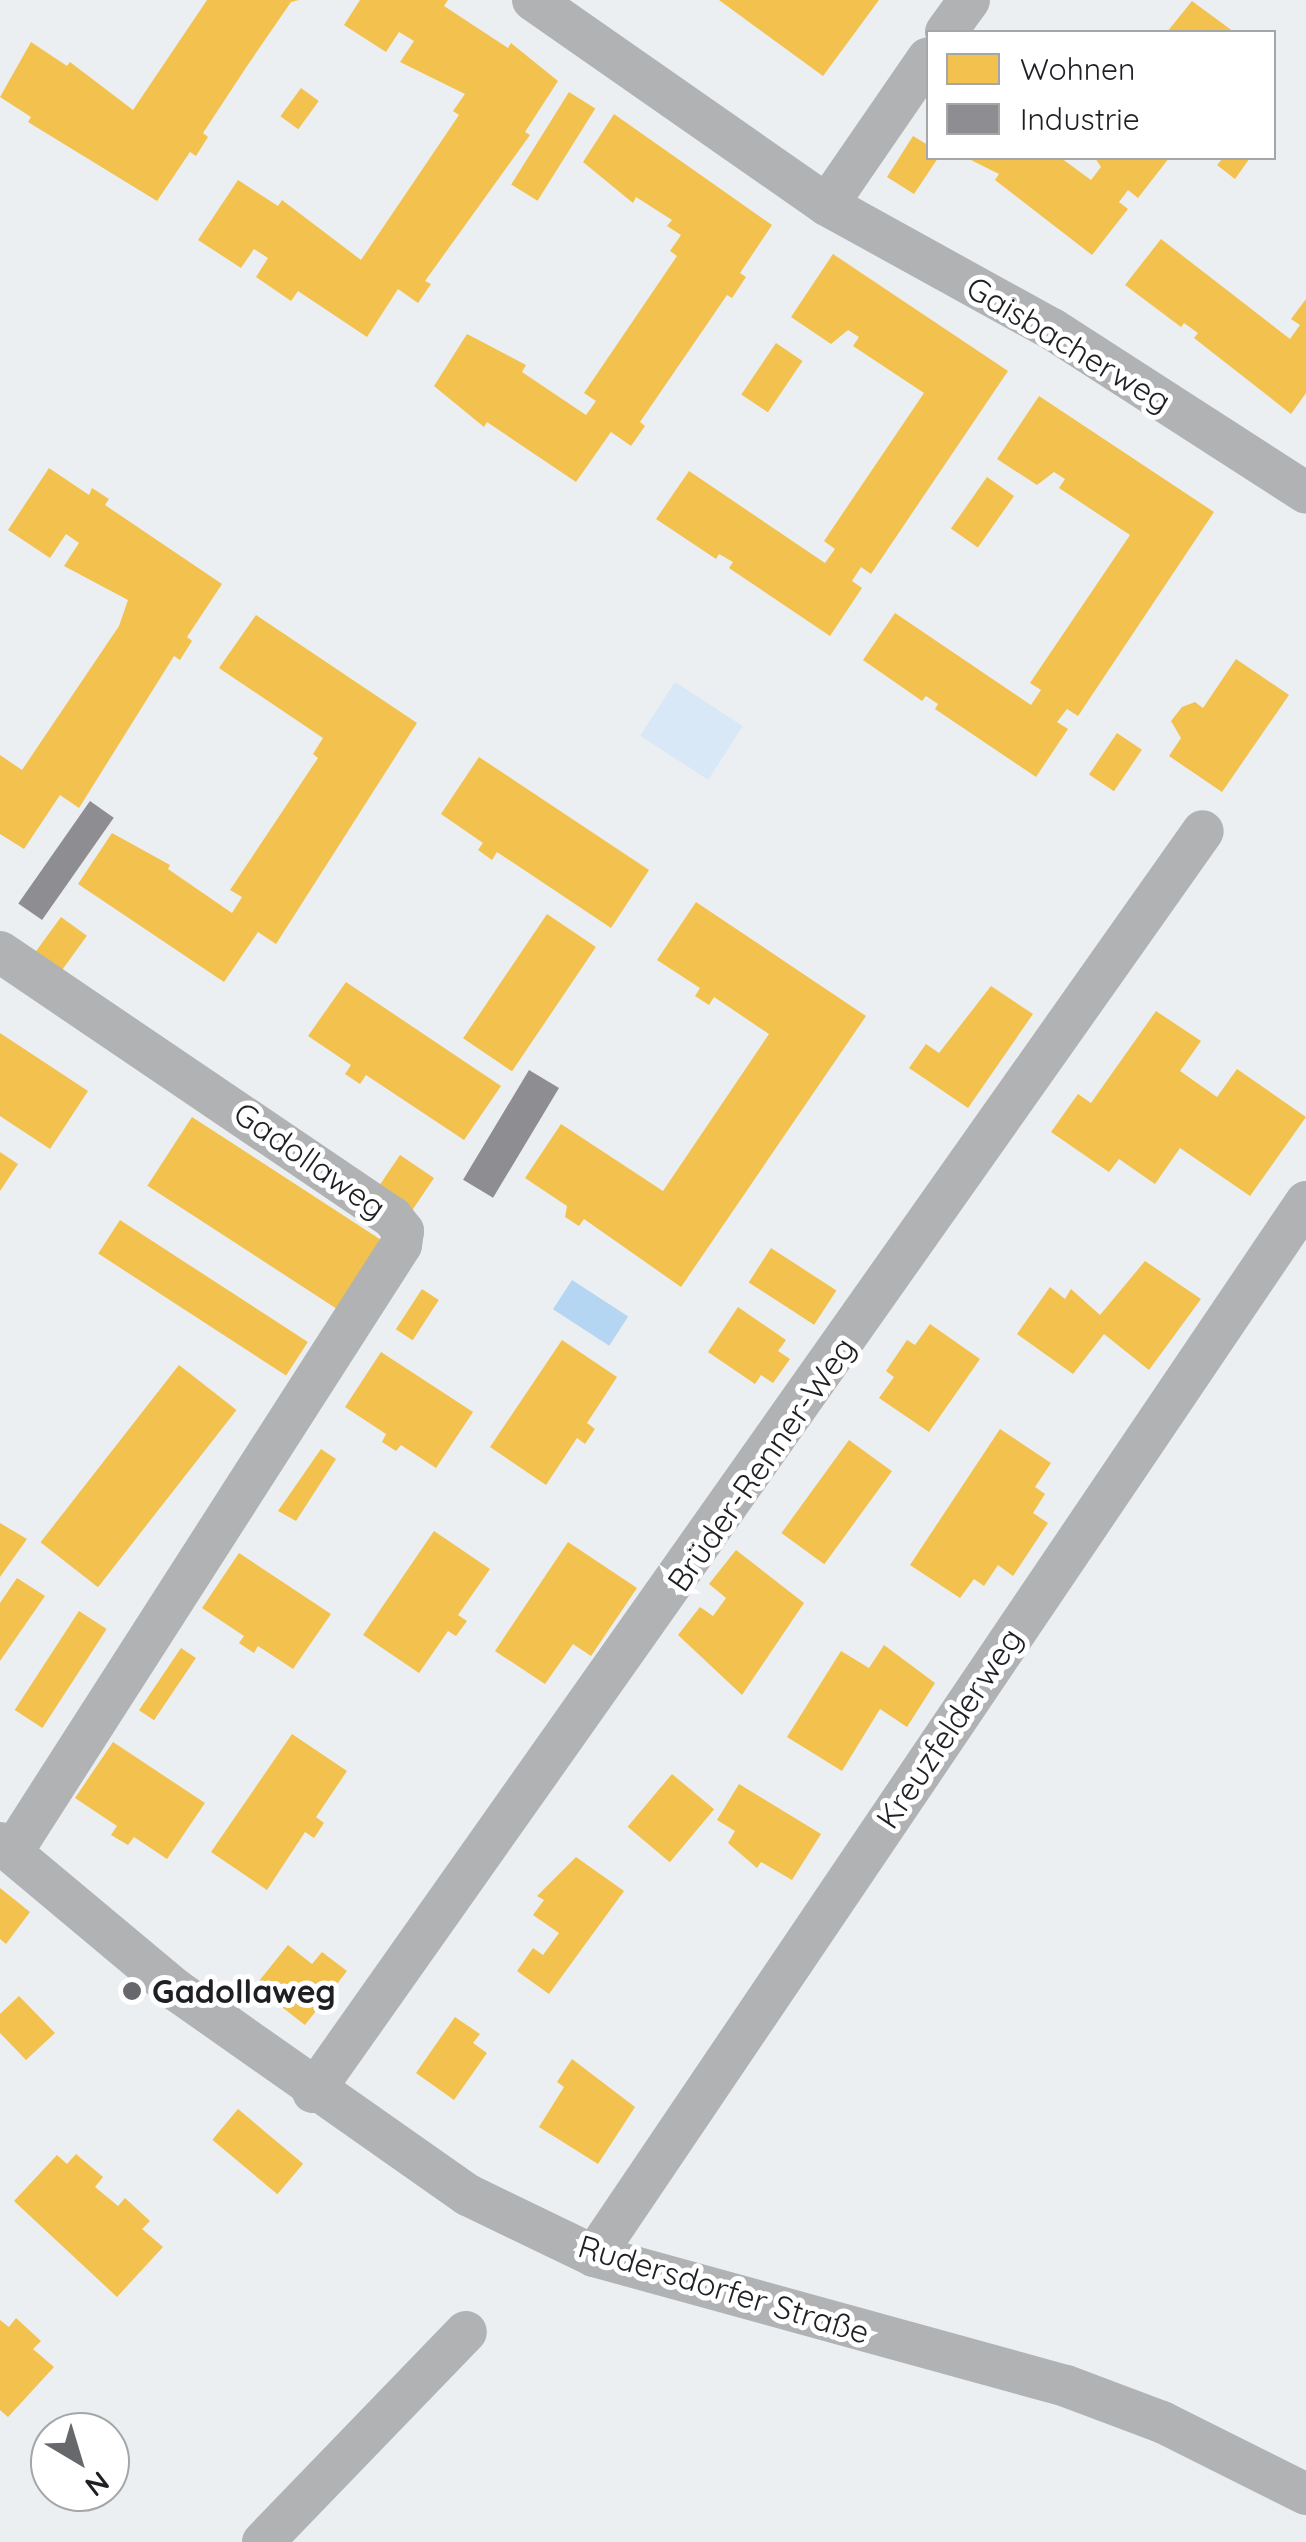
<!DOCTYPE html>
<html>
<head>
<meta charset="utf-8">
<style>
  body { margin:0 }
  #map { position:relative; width:1306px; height:2542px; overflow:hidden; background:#eceff2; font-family:Quicksand,sans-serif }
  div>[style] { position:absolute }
  .green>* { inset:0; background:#d8e8f6; transform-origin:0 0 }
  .water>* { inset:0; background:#b4d6f3; transform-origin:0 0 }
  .homes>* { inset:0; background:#f2c14e; transform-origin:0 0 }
  .industry>* { inset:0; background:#8d8d92; transform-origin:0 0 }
  .minor>* { height:42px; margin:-21px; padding:0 21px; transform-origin:21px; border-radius:21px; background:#b0b2b3 }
  .dots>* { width:28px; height:28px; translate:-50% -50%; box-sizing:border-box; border:5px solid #fff; border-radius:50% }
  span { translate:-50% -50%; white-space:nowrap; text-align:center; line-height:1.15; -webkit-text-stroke:10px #fff; paint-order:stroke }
  .street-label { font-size:32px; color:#1e2023 }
  .poi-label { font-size:32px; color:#1e2023; font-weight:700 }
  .left { translate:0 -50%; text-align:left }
  .legend { position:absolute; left:926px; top:30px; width:350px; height:130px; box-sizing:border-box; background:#fff; border:2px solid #a5a6a7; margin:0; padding:12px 18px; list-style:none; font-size:30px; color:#1e2023 }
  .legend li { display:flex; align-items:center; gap:20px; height:50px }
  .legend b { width:50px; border:2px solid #a5a6a7 }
  .north { position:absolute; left:30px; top:2412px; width:100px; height:100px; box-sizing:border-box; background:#fff; border:2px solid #a5a6a7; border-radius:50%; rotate:142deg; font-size:28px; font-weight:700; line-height:40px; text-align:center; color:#1e2023 }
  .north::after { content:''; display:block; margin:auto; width:35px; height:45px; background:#66686b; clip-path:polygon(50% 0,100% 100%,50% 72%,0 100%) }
</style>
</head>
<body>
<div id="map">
  <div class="green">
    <i style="left:675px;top:682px;width:81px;height:64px;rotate:33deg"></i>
  </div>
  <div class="water">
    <i style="left:572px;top:1280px;width:67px;height:35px;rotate:33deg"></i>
  </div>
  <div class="homes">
    <i style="clip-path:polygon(207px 0,299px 0,291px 2px,247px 66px,203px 133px,208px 137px,196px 156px,190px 152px,157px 201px,28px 122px,31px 117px,0 97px,31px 42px,67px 66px,70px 62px,133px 110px)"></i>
    <i style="clip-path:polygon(360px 0,448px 0,444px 6px,508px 48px,511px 43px,558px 81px,525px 132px,530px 135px,425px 281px,431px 284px,418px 303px,398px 289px,367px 337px,298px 291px,291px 301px,256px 277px,268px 258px,254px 249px,241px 268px,198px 240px,238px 180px,278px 206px,282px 200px,361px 260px,459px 115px,453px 111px,465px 94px,400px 62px,414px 41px,399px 32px,386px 52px,344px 25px)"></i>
    <i style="clip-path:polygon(719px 0,879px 0,823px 76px)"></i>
    <i style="clip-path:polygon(1192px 1px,1234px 32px,1167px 32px)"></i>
    <i style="left:301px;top:88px;width:22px;height:35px;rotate:36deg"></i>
    <i style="left:569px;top:92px;width:31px;height:109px;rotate:32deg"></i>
    <i style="clip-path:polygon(614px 114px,772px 225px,740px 273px,746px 277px,732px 298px,727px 295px,640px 422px,645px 426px,631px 446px,611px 432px,576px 482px,487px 422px,484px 427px,434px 386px,467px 334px,526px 365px,522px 372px,586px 415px,596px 401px,584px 393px,677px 256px,670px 251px,681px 235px,667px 226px,672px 220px,636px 197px,633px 203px,583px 162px)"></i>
    <i style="clip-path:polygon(913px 136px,928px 145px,928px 158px,938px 158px,914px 194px,887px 177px)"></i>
    <i style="clip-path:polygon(967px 158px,1061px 158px,1091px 180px,1101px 167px,1095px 158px,1169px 158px,1138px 198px,1128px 190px,1119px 202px,1128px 209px,1092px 255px,995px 180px,999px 174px)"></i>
    <i style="clip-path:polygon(1223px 158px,1250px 158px,1235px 179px,1217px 165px)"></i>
    <i style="clip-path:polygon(1161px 239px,1290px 339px,1300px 325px,1291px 319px,1306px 299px,1306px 393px,1291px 414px,1194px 338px,1198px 333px,1184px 323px,1181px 327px,1125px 285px)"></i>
    <i style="clip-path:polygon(833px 254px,1008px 371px,871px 574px,861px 567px,852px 581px,862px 588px,830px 636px,729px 568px,733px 562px,719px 554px,716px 559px,656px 519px,689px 471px,825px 563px,835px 549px,824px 541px,924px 393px,853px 346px,859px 337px,848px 330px,831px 344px,791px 317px)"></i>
    <i style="left:776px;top:343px;width:32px;height:62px;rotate:34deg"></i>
    <i style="clip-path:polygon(1039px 396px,1214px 512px,1078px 716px,1067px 709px,1057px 722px,1068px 729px,1036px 777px,935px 709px,938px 704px,926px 696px,922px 701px,863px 660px,895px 613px,1031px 705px,1041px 690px,1030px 683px,1130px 535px,1059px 488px,1065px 479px,1054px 472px,1037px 485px,997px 459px)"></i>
    <i style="clip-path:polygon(49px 468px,89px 495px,92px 488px,109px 499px,105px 505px,222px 584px,187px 637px,192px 641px,180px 660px,174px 656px,79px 808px,60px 795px,24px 849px,0 834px,0 755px,22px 770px,119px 626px,128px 600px,64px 566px,79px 543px,66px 534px,50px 558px,8px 530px)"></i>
    <i style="left:987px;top:477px;width:33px;height:63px;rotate:35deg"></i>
    <i style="clip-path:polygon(256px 615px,417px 723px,276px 944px,258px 932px,224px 982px,78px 884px,112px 833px,170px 865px,168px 869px,232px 913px,242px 897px,230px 890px,318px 758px,313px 754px,323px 738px,219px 668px)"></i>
    <i style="clip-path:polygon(1236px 659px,1289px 695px,1222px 792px,1169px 756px,1181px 738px,1171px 721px,1182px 707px,1195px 702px,1203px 708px)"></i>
    <i style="left:1117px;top:733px;width:30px;height:50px;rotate:34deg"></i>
    <i style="clip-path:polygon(479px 757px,649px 870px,611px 928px,497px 852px,492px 860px,478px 850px,483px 843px,441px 814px)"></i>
    <i style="clip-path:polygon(696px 902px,866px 1016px,681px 1287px,584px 1219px,579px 1226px,565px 1217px,567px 1206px,525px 1178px,561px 1124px,663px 1191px,769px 1034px,714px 997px,709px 1005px,695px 996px,700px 988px,657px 960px)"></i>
    <i style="left:547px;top:914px;width:59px;height:150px;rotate:34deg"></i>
    <i style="left:61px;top:917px;width:32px;height:44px;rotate:36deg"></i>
    <i style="clip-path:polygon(346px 982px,501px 1086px,464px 1140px,366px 1075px,360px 1084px,345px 1074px,351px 1065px,308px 1036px)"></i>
    <i style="clip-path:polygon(991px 986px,1033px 1014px,968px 1108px,909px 1068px,926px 1044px,939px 1053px)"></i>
    <i style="clip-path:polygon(1156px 1011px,1201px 1041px,1180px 1071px,1217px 1097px,1237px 1069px,1306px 1117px,1250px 1196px,1180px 1148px,1155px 1184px,1119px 1159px,1109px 1172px,1051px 1132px,1078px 1094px,1091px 1103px)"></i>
    <i style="clip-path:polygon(0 1033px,88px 1091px,50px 1149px,0 1116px)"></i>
    <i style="left:192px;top:1117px;width:227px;height:82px;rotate:33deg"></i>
    <i style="clip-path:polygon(0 1152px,18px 1164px,0 1191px)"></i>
    <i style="left:400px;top:1155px;width:41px;height:39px;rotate:34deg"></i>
    <i style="left:120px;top:1220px;width:224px;height:40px;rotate:33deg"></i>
    <i style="left:771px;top:1248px;width:78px;height:41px;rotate:33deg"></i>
    <i style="clip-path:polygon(1145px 1261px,1201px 1299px,1149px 1370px,1104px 1334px,1073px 1374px,1017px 1334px,1050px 1287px,1065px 1299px,1071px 1289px,1100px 1315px)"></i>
    <i style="left:422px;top:1289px;width:20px;height:48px;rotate:33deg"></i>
    <i style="clip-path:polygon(738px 1307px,786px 1340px,778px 1351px,790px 1359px,773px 1383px,761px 1375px,755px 1384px,708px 1352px)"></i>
    <i style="clip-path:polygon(930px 1324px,980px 1359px,929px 1432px,879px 1398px,894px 1377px,886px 1371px,907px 1340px,915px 1345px)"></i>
    <i style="clip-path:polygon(562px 1340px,617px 1377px,587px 1423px,595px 1429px,585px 1444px,577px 1438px,546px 1485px,490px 1447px)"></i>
    <i style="clip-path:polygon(381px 1352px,473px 1412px,436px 1468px,401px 1445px,396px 1451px,382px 1442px,386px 1434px,345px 1407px)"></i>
    <i style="left:179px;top:1365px;width:73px;height:225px;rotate:38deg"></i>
    <i style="clip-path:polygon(1000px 1429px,1051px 1463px,1035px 1487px,1045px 1494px,1033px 1513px,1048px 1523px,1013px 1576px,998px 1565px,984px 1586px,974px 1579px,960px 1598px,910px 1565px)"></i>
    <i style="left:849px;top:1440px;width:53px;height:115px;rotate:36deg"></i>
    <i style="clip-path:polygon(321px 1449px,336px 1459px,296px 1521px,278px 1511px)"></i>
    <i style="clip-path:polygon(0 1523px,27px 1539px,0 1577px)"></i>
    <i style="clip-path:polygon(434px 1531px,490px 1569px,458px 1615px,467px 1621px,456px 1636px,448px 1631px,419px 1673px,363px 1635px)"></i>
    <i style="clip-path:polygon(568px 1542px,637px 1588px,591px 1656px,573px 1644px,545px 1684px,495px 1651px)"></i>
    <i style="clip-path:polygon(736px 1550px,804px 1603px,742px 1695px,678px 1635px,700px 1607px,713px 1616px,726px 1598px,709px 1584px)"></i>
    <i style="clip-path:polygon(239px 1553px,331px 1614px,293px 1669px,258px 1646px,254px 1653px,239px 1643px,244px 1636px,202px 1608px)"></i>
    <i style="clip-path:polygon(17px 1578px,45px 1596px,0 1661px,0 1603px)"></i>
    <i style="left:79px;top:1611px;width:33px;height:118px;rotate:33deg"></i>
    <i style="clip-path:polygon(884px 1645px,935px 1683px,907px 1727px,880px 1709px,842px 1771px,787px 1737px,841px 1651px,869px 1668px)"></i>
    <i style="left:181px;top:1648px;width:18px;height:75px;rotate:34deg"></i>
    <i style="clip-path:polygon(292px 1734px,347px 1771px,316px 1817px,324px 1823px,314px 1838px,305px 1832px,267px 1890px,211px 1852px)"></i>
    <i style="clip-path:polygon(113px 1742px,205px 1803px,167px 1859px,134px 1837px,128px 1845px,111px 1835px,117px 1826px,75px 1798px)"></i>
    <i style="left:672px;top:1774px;width:55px;height:69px;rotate:40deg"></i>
    <i style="clip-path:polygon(739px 1784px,821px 1834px,792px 1880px,761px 1862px,757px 1868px,728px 1843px,735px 1831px,717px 1820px)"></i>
    <i style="clip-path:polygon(576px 1857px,624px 1891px,549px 1994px,517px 1971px,533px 1948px,543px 1955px,559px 1933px,533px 1915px,544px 1900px,537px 1896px)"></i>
    <i style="clip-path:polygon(0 1888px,30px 1912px,6px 1944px,0 1939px)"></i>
    <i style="clip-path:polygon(288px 1945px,312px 1964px,322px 1952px,347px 1971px,305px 2025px,255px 1986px)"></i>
    <i style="clip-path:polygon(19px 1996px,55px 2033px,26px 2060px,0 2033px,0 2014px)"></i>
    <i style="clip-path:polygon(455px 2017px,480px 2034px,473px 2043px,487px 2053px,454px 2100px,416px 2073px)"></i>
    <i style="clip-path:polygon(572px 2059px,635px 2107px,598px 2164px,539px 2127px,564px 2087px,557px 2082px)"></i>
    <i style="left:238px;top:2109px;width:85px;height:40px;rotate:40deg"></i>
    <i style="clip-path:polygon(76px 2154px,103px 2177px,95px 2187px,118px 2206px,125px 2198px,150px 2221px,142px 2229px,163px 2247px,117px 2297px,14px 2201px,57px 2155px,67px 2164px)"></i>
    <i style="clip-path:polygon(16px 2318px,41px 2341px,33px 2349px,54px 2367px,8px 2417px,0 2410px,0 2320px,9px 2327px)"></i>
  </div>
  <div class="industry">
    <i style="left:90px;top:801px;width:29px;height:125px;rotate:35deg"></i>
    <i style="left:529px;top:1070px;width:35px;height:128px;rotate:31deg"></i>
  </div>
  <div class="minor">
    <i style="left:533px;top:0;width:358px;rotate:34.9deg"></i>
    <i style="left:827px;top:205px;width:257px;rotate:28.9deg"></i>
    <i style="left:1052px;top:329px;width:302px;rotate:32.8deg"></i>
    <i style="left:946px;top:32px;width:39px;rotate:-54deg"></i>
    <i style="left:827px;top:205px;width:178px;rotate:-55.5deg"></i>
    <i style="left:0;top:952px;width:473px;rotate:34.1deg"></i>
    <i style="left:392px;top:1217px;width:18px;rotate:52deg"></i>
    <i style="left:403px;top:1231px;width:14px;rotate:98deg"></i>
    <i style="left:401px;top:1245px;width:721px;rotate:122.65deg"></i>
    <i style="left:0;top:1843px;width:229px;rotate:39.9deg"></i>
    <i style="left:176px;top:1990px;width:357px;rotate:35.1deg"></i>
    <i style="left:468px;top:2195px;width:140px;rotate:25.8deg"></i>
    <i style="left:594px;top:2256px;width:490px;rotate:15.4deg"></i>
    <i style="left:1066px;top:2386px;width:103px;rotate:20.6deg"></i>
    <i style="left:1162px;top:2422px;width:161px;rotate:26.6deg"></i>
    <i style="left:313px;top:2092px;width:1543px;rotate:-54.79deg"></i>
    <i style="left:594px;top:2256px;width:1272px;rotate:-55.96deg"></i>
    <i style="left:263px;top:2542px;width:292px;rotate:-46deg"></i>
  </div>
  <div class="dots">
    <i style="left:132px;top:1991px;background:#66686b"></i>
  </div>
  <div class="street-label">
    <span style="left:1069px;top:344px;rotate:31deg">Gaisbacherweg</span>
    <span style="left:310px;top:1160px;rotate:35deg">Gadollaweg</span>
    <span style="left:761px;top:1464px;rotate:-55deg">Brüder-Renner-Weg</span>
    <span style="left:949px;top:1728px;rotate:-56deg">Kreuzfelderweg</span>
    <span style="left:724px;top:2289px;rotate:17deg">Rudersdorfer Straße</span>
  </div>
  <div class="poi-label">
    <span class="left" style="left:152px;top:1991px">Gadollaweg</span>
  </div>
  <ul class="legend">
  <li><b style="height:28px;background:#f2c14e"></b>Wohnen</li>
  <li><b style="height:28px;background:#8d8d92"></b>Industrie</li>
  </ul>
  <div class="north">N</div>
</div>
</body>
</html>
